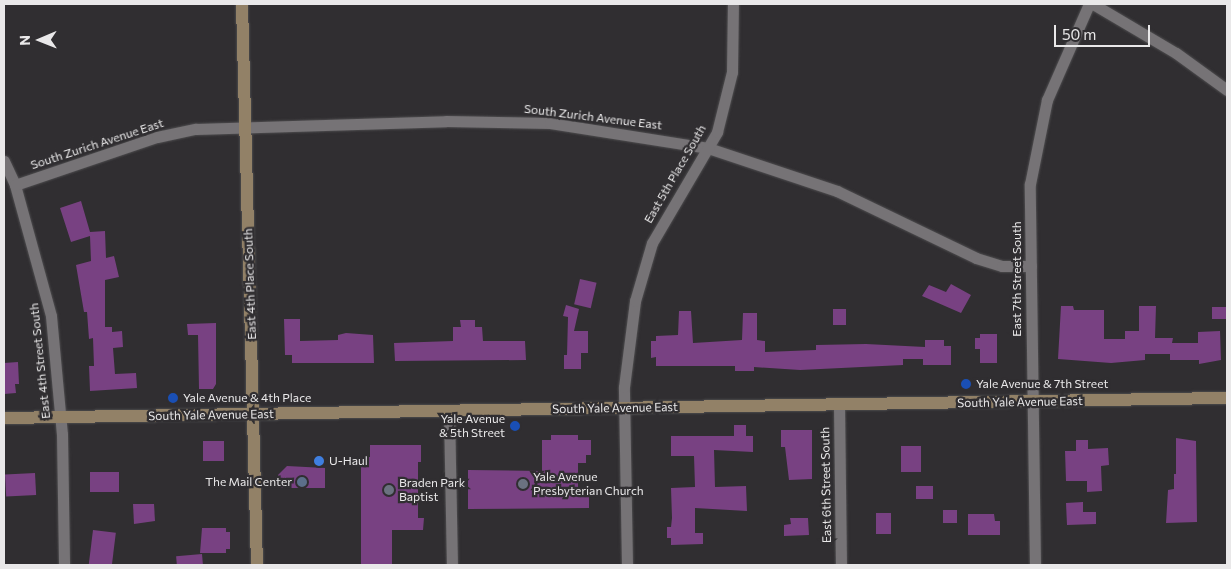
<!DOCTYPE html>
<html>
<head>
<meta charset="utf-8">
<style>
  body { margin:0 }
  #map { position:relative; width:1231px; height:569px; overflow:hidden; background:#302e31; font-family:Commissioner,sans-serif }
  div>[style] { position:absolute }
  .building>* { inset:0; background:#784182; transform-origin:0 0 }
  .roads { filter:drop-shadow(0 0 1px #4e4d4f) drop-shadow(0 0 1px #4e4d4f) }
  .street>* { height:11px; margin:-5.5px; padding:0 5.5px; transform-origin:5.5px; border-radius:5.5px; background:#767376 }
  .secondary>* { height:12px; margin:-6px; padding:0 6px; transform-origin:6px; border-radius:6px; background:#928167 }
  .dots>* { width:14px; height:14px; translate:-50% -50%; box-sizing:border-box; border:2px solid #302e31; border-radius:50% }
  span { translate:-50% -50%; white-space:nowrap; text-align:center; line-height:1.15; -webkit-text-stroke:4.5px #302e31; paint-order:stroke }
  .street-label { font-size:12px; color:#e9e8e9 }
  .poi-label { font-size:12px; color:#e9e8e9 }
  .left { translate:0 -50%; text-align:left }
  .right { translate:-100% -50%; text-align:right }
  .frame { position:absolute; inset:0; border:5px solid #e9e8e9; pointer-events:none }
  .north { position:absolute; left:15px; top:15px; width:50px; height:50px; -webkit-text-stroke:4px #302e31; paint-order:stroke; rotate:269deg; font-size:14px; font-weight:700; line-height:20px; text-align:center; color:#e9e8e9 }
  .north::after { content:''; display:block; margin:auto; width:18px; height:22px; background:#e9e8e9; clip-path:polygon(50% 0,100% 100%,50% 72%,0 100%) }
  .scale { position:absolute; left:1054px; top:25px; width:96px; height:22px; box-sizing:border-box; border:2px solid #e9e8e9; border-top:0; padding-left:6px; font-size:15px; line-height:18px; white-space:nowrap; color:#e9e8e9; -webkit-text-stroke:4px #302e31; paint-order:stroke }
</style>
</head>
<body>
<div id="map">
  <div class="building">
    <i style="clip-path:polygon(81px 201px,90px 232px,105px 231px,106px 258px,114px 256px,119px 277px,105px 280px,105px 327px,112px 327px,112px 332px,122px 331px,123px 347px,113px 348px,115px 374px,136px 373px,137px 388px,90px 391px,89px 366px,94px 366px,93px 338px,89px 339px,87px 312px,84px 312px,76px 265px,91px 261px,90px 236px,71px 242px,60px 208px)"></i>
    <i style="left:580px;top:279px;width:17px;height:26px;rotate:13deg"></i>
    <i style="clip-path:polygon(951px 284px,971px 295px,961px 313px,922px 296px,929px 285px,946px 292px)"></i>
    <i style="clip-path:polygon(566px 305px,579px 309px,574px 331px,588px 331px,588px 353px,581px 353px,581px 369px,564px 369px,564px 355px,567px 355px,568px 317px,563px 316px)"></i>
    <i style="clip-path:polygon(1061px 306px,1073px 306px,1074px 310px,1104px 310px,1104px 339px,1125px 339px,1125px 331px,1139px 331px,1139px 306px,1156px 306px,1155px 338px,1173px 338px,1172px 343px,1198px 343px,1198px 332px,1220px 331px,1221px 360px,1199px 364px,1199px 360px,1170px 360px,1170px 354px,1145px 354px,1145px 360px,1111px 363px,1058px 359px)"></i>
    <i style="left:1212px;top:307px;width:15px;height:12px"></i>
    <i style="left:833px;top:309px;width:13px;height:16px"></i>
    <i style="clip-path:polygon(679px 311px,691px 311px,693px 343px,742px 340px,743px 313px,757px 313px,757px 340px,765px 341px,765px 352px,816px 350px,816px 345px,866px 344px,925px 347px,925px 340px,944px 340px,944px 346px,951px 346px,951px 365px,923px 365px,923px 359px,903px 359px,903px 365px,800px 370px,754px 367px,754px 371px,735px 371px,735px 366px,656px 366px,656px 357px,651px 358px,651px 341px,656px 341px,656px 336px,678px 335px)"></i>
    <i style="clip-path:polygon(284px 319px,300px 319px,300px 341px,338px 340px,338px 335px,346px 333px,373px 335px,374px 363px,292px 363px,292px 355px,285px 355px)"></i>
    <i style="clip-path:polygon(460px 320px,475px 320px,475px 327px,482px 327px,483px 341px,525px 341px,526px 360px,395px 361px,394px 343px,453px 341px,453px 327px,461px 327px)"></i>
    <i style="clip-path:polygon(216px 323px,216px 384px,213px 389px,199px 389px,198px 335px,188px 335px,187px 324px)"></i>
    <i style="clip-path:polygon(980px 334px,997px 334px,997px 363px,980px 363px,980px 349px,975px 349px,975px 338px,980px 338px)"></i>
    <i style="clip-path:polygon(18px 362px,19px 384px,15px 384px,16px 393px,4px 394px,4px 363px)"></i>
    <i style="clip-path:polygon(734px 425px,746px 425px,746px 436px,753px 436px,753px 452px,714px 450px,715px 487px,746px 486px,747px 511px,695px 508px,695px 533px,703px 533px,703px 544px,671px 545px,671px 538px,667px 538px,667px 527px,671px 527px,672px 518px,671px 488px,695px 487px,694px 456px,671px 456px,671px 436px,734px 436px)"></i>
    <i style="clip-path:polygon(781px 430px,812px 430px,812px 479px,789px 480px,785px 447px,781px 447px)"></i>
    <i style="clip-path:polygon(551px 435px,578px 435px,578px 440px,591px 440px,591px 455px,586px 455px,586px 463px,578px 463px,578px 497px,589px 497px,589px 508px,468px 509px,468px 470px,542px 471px,542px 440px,551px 440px)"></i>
    <i style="clip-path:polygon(1176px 438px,1196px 441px,1197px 522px,1166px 523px,1168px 490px,1174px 489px,1174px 474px,1176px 474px)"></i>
    <i style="clip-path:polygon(1076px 440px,1088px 440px,1088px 449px,1108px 448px,1109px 465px,1101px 466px,1102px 491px,1087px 492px,1087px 481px,1066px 481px,1065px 451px,1076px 451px)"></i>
    <i style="left:203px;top:441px;width:21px;height:20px"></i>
    <i style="clip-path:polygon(370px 445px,421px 445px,421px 462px,418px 462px,418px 518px,424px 518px,423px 530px,392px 530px,392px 565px,361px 565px,361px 457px,370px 457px)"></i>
    <i style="left:901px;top:446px;width:20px;height:26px"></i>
    <i style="clip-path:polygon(287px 466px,325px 468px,325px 488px,279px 488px,278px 475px)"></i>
    <i style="left:90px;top:472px;width:29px;height:20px"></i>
    <i style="left:35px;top:473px;width:22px;height:30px;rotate:87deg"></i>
    <i style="left:916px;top:486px;width:17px;height:13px"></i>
    <i style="clip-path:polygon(1083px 502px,1083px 512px,1096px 512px,1096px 524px,1067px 525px,1066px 503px)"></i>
    <i style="clip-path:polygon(133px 504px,154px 504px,155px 521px,134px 524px)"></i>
    <i style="left:943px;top:510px;width:14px;height:13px"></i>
    <i style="left:876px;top:513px;width:15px;height:21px"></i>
    <i style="clip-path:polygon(968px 514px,994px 514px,995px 521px,1000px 521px,1000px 535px,968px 535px)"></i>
    <i style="clip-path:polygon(790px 518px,808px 518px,809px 535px,784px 536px,784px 525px,791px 524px)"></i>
    <i style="clip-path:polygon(202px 528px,226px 528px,226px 532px,230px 532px,230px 549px,226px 549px,226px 553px,200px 553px)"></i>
    <i style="left:93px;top:530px;width:23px;height:35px;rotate:7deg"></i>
    <i style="left:202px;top:554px;width:11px;height:26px;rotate:85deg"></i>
  </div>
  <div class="roads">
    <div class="street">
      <i style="left:1093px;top:4px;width:96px;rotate:30.6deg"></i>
      <i style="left:1176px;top:53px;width:63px;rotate:36deg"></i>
      <i style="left:4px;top:161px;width:26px;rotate:65deg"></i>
      <i style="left:15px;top:185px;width:136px;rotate:74.6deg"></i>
      <i style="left:51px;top:316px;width:119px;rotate:84.7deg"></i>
      <i style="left:62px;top:434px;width:131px;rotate:89.1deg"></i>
      <i style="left:15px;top:185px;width:150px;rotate:-18.7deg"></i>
      <i style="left:157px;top:137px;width:40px;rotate:-12deg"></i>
      <i style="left:196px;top:129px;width:250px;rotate:-1.8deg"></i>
      <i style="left:446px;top:121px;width:104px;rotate:1.1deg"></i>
      <i style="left:550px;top:123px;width:160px;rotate:9deg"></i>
      <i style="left:708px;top:148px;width:136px;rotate:18.4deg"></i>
      <i style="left:837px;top:191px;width:154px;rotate:25.7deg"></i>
      <i style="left:976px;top:258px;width:27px;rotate:17deg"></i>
      <i style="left:1002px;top:266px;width:29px"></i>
      <i style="left:839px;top:404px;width:161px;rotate:89.3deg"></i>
      <i style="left:449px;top:411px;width:154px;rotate:88.9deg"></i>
      <i style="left:627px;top:565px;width:178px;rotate:-91deg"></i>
      <i style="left:624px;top:387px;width:87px;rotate:-82.7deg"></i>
      <i style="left:635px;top:301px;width:60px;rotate:-73.7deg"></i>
      <i style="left:652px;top:243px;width:129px;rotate:-59.6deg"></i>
      <i style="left:717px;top:132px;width:62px;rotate:-76deg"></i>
      <i style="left:732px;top:72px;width:68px;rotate:-89.2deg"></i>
      <i style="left:1035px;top:565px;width:381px;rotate:-90.8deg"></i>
      <i style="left:1030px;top:184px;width:86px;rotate:-78.6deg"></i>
      <i style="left:1047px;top:100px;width:105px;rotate:-66.4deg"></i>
    </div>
    <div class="secondary">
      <i style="left:242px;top:4px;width:561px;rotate:88.47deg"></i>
      <i style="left:4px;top:418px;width:1223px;rotate:-0.94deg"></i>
    </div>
  </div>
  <div class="dots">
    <i style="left:966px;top:384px;background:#1a4fb4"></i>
    <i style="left:173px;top:398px;background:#1a4fb4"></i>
    <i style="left:515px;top:426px;background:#1a4fb4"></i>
    <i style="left:319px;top:461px;background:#3f7fe0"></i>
    <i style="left:302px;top:482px;background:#5c6f8a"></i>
    <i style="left:523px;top:484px;background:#6b7280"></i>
    <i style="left:389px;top:490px;background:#6b7280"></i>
  </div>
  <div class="street-label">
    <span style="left:593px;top:117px;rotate:7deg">South Zurich Avenue East</span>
    <span style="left:97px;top:144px;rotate:-18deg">South Zurich Avenue East</span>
    <span style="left:675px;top:174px;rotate:-60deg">East 5th Place South</span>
    <span style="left:1017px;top:279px;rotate:-90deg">East 7th Street South</span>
    <span style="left:250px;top:284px;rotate:-92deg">East 4th Place South</span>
    <span style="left:40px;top:361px;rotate:-96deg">East 4th Street South</span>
    <span style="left:1020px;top:402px;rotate:-1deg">South Yale Avenue East</span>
    <span style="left:615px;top:408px;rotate:-1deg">South Yale Avenue East</span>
    <span style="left:211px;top:415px;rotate:-1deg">South Yale Avenue East</span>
    <span style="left:826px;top:485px;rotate:-91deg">East 6th Street South</span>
  </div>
  <div class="poi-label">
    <span class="left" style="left:976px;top:384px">Yale Avenue &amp; 7th Street</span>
    <span class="left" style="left:183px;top:398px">Yale Avenue &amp; 4th Place</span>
    <span class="right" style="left:505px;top:426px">Yale Avenue<br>&amp; 5th Street</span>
    <span class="left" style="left:329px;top:461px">U-Haul</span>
    <span class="left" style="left:533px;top:484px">Yale Avenue<br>Presbyterian Church</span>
    <span class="right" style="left:292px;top:482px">The Mail Center</span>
    <span class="left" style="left:399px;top:490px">Braden Park<br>Baptist</span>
  </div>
  <div class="frame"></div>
  <div class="north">N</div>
  <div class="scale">50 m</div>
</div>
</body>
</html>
